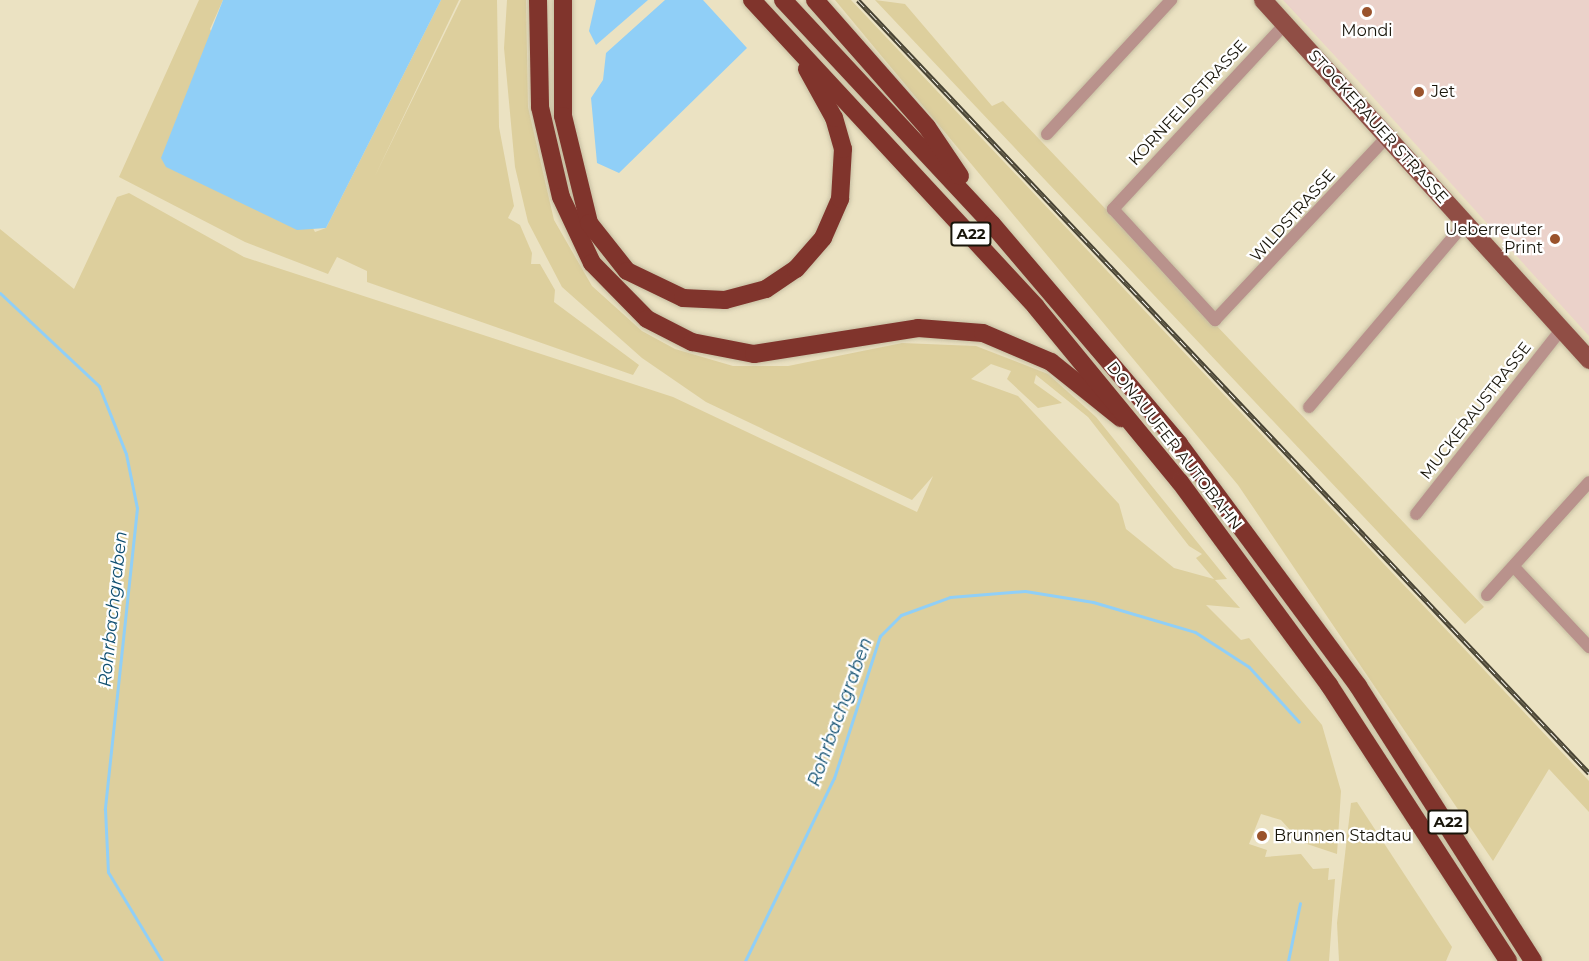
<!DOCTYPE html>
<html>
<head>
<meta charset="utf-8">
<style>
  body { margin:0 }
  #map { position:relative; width:1589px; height:961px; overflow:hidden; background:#ebe2c2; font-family:Montserrat,sans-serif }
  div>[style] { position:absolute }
  .industrial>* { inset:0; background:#ebd2ca }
  .green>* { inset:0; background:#ddcf9d }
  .water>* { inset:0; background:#90cff7 }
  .stream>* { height:3px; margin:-1.5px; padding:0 1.5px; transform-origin:1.5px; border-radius:1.5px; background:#90cff7 }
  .roads { filter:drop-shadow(0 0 2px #c5bda1) drop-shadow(0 0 2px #c5bda1) }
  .street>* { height:12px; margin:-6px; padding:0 6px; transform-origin:6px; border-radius:6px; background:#b9928c }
  .primary>* { height:18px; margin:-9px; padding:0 9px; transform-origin:9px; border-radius:9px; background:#904e45 }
  .highway>* { height:18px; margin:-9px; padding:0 9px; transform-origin:9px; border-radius:9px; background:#80342c }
  .rail>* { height:5px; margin-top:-2.5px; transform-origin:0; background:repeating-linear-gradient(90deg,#fff 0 9px,#494434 0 18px); box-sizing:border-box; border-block:2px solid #494434 }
  .dots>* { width:16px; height:16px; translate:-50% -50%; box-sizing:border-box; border:3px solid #fff; border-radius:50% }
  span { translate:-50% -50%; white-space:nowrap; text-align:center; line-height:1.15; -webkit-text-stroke:4.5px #fff; paint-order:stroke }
  .shield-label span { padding:2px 4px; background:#fff; border:2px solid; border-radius:4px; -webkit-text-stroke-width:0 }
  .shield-label { font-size:15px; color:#18150a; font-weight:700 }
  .poi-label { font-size:16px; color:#18150a }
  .left { translate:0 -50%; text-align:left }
  .right { translate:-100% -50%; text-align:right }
  .street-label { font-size:16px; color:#18150a }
  .water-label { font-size:18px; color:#115071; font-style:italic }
</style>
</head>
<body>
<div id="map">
  <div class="industrial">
    <i style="clip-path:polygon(1283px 0,1589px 0,1589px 336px,1362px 85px)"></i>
  </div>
  <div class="green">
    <i style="clip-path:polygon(199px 0,223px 0,210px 29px,315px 232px,326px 228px,441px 0,459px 0,374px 178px,461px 0,497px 0,499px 127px,514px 206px,508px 218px,520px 225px,532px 253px,531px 264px,540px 264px,555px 290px,554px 302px,639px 365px,633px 375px,367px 282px,367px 271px,337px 257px,328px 274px,245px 242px,119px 177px)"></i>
    <i style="clip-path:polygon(evenodd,507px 0,526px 0,528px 107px,554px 220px,592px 286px,642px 331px,675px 349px,733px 366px,788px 366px,902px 343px,976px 346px,1048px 374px,1096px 417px,1227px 579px,1215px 580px,1240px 608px,1206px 605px,1241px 640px,1249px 638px,1322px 725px,1341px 791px,1337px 854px,1301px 842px,1281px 820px,1261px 814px,1249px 844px,1267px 850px,1265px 857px,1301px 854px,1313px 869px,1329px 868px,1328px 880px,1335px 879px,1329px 961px,0 961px,0 229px,74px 289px,117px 197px,129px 193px,244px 257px,673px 397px,917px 512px,933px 476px,912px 500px,706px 402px,642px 358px,562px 287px,528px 222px,515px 167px,504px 48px,507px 0,991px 364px,1011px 371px,1007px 379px,1038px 408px,1062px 403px,1034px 383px,1036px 375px,1088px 417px,1189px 546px,1202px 554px,1196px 558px,1214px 579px,1174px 568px,1126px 529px,1119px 504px,1018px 396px,971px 379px,991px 364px)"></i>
    <i style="clip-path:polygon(835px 0,851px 0,1589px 781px,1589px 812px,1549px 769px,1493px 861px,1238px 485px)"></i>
    <i style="clip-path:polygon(875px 0,905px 4px,992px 106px,1003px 101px,1484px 607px,1465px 624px)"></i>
    <i style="clip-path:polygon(1357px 802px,1452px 947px,1446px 961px,1339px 961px,1337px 923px,1351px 803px)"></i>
  </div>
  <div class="water">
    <i style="clip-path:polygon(223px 0,441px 0,326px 228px,297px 230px,166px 167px,161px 158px)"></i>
    <i style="clip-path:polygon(596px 0,648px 0,596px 45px,589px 31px)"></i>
    <i style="clip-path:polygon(665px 0,703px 0,747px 48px,619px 173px,597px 163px,591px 98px,603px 80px,606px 53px)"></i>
  </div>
  <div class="stream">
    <i style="left:0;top:293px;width:136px;rotate:43.2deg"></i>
    <i style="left:99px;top:386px;width:73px;rotate:68.3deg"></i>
    <i style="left:126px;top:454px;width:55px;rotate:78.5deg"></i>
    <i style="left:137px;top:508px;width:303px;rotate:96.1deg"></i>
    <i style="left:105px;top:809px;width:63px;rotate:87.3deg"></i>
    <i style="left:108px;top:872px;width:104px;rotate:58.8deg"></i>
    <i style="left:745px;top:961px;width:203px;rotate:-64.1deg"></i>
    <i style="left:834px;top:778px;width:149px;rotate:-72.1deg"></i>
    <i style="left:880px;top:636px;width:30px;rotate:-45deg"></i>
    <i style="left:901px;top:615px;width:52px;rotate:-20.2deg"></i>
    <i style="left:950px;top:597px;width:75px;rotate:-4.6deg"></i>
    <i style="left:1025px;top:591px;width:69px;rotate:9.2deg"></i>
    <i style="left:1093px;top:602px;width:106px;rotate:16.4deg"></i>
    <i style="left:1195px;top:632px;width:64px;rotate:32.9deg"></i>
    <i style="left:1249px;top:667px;width:74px;rotate:47.7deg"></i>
    <i style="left:1288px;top:961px;width:59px;rotate:-78.3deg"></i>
  </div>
  <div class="roads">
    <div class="street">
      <i style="left:1285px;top:24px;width:253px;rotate:132.9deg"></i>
      <i style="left:1113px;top:209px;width:151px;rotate:47.4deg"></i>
      <i style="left:1215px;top:320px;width:253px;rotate:-46.8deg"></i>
      <i style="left:1047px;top:134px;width:183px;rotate:-47.2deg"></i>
      <i style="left:1309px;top:407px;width:241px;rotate:-49.7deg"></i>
      <i style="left:1416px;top:514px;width:234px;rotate:-51.8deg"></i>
      <i style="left:1514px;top:567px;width:110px;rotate:46.8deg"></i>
      <i style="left:1487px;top:595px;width:152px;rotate:-47.9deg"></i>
    </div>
    <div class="primary">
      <i style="left:1263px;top:0;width:486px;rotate:47.8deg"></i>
    </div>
    <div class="highway">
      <i style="left:538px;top:0;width:107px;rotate:88.9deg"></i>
      <i style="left:540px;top:107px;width:92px;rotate:76.9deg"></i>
      <i style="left:561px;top:197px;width:73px;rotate:64.8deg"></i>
      <i style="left:592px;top:263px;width:78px;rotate:45.5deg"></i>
      <i style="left:647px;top:319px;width:51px;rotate:27.1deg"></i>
      <i style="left:692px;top:342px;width:63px;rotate:11deg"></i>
      <i style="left:754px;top:354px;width:166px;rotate:-9deg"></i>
      <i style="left:918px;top:328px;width:65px;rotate:4.4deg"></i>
      <i style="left:983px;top:333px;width:74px;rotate:23.1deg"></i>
      <i style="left:1051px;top:362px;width:90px;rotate:38.7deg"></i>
      <i style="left:563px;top:0;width:116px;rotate:90deg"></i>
      <i style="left:563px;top:116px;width:110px;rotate:76.3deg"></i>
      <i style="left:589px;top:223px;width:61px;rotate:51.6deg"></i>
      <i style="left:627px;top:271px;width:62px;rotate:25.7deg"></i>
      <i style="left:683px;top:298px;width:42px;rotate:2.7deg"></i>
      <i style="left:725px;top:300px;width:42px;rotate:-15deg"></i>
      <i style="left:766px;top:289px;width:36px;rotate:-34deg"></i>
      <i style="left:796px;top:269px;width:41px;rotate:-48.9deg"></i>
      <i style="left:823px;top:238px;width:43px;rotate:-66.4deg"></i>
      <i style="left:840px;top:199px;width:50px;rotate:-86.6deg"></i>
      <i style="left:843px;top:149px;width:32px;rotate:-106deg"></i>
      <i style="left:834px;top:118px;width:56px;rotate:-118.9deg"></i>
      <i style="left:752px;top:0;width:418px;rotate:47.2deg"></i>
      <i style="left:1036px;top:307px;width:227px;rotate:50.6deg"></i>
      <i style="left:1180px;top:482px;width:252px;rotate:53.7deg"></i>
      <i style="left:1329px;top:685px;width:329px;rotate:57deg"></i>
      <i style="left:783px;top:0;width:306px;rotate:47deg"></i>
      <i style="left:992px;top:224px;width:289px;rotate:49.6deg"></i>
      <i style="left:1179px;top:444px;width:301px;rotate:53.5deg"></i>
      <i style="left:1358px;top:686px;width:326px;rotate:57.5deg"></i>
      <i style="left:815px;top:0;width:169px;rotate:48.6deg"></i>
      <i style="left:927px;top:127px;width:59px;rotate:56deg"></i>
    </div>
  </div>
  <div class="rail">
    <i style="left:858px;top:0;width:1064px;rotate:46.6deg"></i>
  </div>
  <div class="dots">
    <i style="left:1367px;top:12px;background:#9a532c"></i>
    <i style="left:1419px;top:92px;background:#9a532c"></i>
    <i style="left:1555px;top:239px;background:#9a532c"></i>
    <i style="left:1262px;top:836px;background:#9a532c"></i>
  </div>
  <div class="shield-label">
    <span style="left:971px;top:234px">A22</span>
    <span style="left:1448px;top:822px">A22</span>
  </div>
  <div class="poi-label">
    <span style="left:1367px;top:31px">Mondi</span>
    <span class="left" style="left:1431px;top:92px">Jet</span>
    <span class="right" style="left:1543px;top:239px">Ueberreuter<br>Print</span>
    <span class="left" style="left:1274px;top:836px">Brunnen Stadtau</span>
  </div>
  <div class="street-label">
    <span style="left:1188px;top:103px;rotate:-47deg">KORNFELDSTRASSE</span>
    <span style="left:1378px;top:127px;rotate:48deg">STOCKERAUER STRASSE</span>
    <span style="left:1293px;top:216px;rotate:-48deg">WILDSTRASSE</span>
    <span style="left:1476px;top:411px;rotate:-52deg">MUCKERAUSTRASSE</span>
    <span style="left:1174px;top:446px;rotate:52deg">DONAUUFER AUTOBAHN</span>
  </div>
  <div class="water-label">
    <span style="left:113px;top:609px;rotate:-84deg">Rohrbachgraben</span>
    <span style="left:840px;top:712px;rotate:-70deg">Rohrbachgraben</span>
  </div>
</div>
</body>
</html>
